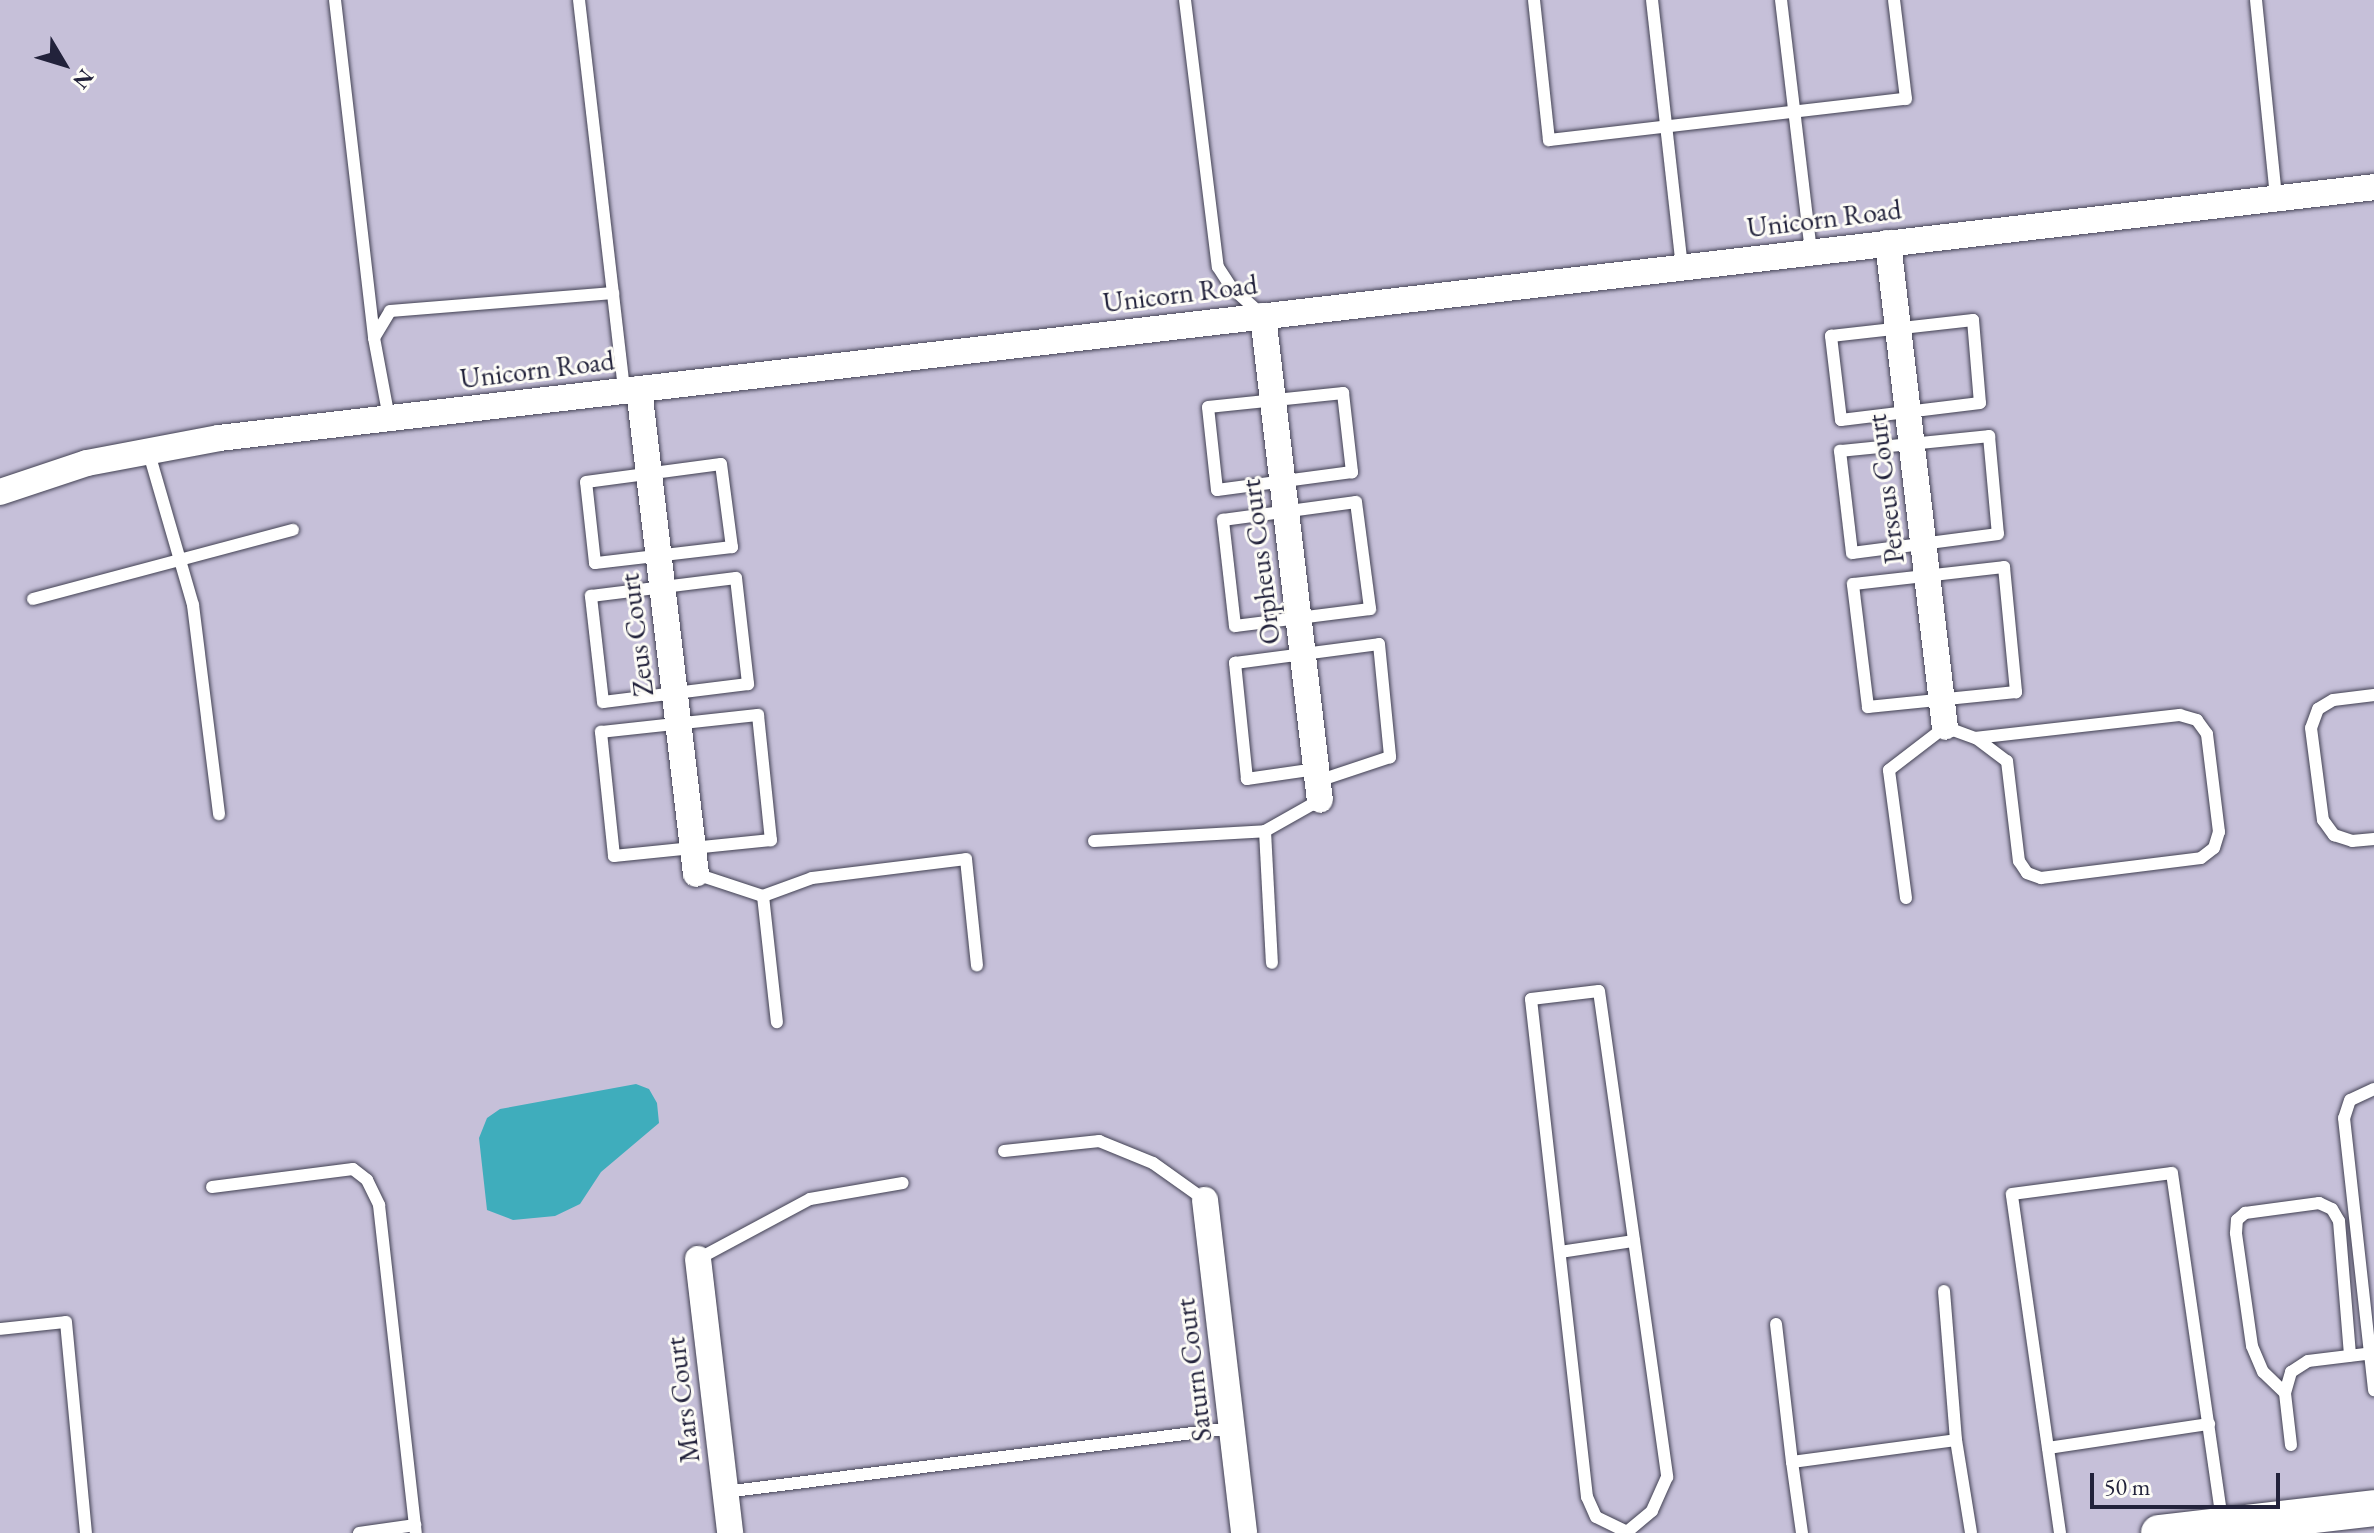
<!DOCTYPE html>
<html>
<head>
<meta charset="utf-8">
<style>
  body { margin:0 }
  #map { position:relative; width:2374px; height:1533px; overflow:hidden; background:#f6eedc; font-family:"EB Garamond",serif }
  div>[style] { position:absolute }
  .industrial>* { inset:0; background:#c6c0d9; transform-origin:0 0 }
  .water>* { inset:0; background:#3fadbc }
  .roads { filter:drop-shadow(0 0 2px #424153) drop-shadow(0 0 2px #424153) }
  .lane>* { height:12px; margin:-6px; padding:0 6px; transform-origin:6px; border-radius:6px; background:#fff }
  .street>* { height:26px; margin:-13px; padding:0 13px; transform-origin:13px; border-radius:13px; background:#fff }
  .secondary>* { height:36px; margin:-18px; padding:0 18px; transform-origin:18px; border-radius:18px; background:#fff }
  span { translate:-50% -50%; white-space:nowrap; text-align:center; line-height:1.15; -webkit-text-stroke:6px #fdfcf7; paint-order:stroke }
  .street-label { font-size:28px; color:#22223b }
  .north { position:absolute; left:24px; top:24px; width:80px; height:80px; -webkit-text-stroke:6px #fdfcf7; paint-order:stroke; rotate:128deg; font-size:22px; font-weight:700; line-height:32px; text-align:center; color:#22223b }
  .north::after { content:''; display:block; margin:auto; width:28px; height:36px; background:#22223b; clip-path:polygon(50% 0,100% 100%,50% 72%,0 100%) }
  .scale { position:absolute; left:2090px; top:1473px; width:190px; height:36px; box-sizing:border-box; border:4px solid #22223b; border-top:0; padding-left:10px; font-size:24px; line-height:28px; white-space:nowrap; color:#22223b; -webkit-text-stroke:6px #fdfcf7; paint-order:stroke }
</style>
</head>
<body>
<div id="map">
  <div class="industrial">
    <i style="left:0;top:0;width:2374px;height:1533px"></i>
  </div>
  <div class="water">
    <i style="clip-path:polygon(636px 1084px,649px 1089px,657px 1103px,659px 1123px,601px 1172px,580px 1204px,555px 1216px,513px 1220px,487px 1210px,479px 1138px,487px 1118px,500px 1109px)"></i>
  </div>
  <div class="roads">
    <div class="lane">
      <i style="left:335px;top:0;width:340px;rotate:83.4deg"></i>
      <i style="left:579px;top:0;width:394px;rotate:83.4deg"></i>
      <i style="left:1185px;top:0;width:269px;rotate:83deg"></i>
      <i style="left:1218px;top:267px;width:24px;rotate:57deg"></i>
      <i style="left:1231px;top:287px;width:40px;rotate:42deg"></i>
      <i style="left:1534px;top:0;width:141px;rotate:83.9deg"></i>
      <i style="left:1549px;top:140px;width:359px;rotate:-6.6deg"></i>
      <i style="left:1906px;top:99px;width:100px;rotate:-96.9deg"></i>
      <i style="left:1652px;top:0;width:269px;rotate:83.6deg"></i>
      <i style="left:1781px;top:0;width:254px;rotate:83.2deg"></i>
      <i style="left:2256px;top:0;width:199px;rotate:84.2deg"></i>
      <i style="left:1973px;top:320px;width:83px;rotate:85.2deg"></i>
      <i style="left:1980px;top:403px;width:140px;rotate:173deg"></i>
      <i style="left:1841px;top:420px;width:85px;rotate:-96.8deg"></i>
      <i style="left:1831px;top:336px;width:143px;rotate:-6.4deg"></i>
      <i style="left:1343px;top:393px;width:80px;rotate:83.5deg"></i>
      <i style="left:1352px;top:472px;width:136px;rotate:172.4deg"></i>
      <i style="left:1217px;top:490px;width:83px;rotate:-96.2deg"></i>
      <i style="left:1208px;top:407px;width:136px;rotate:-5.9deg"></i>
      <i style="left:389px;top:418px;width:81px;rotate:-100.6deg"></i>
      <i style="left:374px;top:338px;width:31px;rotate:-59deg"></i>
      <i style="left:390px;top:311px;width:224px;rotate:-4.6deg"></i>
      <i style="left:1989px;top:436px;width:98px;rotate:84.8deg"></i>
      <i style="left:1998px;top:534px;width:147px;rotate:172.6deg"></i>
      <i style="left:1852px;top:553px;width:103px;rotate:-96.7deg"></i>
      <i style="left:1840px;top:451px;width:150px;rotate:-5.7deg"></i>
      <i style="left:148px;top:450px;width:161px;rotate:73.8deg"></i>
      <i style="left:193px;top:605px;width:211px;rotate:82.9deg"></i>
      <i style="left:721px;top:464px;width:84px;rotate:82.5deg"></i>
      <i style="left:732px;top:547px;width:138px;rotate:173.3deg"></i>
      <i style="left:595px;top:563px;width:81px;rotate:-96.3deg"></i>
      <i style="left:586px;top:482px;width:136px;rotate:-7.6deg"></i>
      <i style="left:1356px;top:502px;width:108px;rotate:82.5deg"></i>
      <i style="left:1370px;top:609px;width:136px;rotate:172.8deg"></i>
      <i style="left:1235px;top:626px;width:107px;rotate:-96.5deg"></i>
      <i style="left:1223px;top:520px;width:134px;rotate:-7.7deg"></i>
      <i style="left:2004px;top:567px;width:126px;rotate:84.5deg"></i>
      <i style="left:2016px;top:692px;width:149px;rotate:174.2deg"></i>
      <i style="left:1868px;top:707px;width:124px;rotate:-97deg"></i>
      <i style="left:1853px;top:584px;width:152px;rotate:-6.4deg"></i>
      <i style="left:736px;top:578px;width:107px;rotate:83.5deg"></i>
      <i style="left:748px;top:684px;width:146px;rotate:172.9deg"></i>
      <i style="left:603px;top:702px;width:107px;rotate:-96.5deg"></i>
      <i style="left:591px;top:596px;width:146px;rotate:-7.1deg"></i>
      <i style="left:33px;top:599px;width:269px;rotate:-14.9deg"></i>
      <i style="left:2374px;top:695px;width:41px;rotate:173deg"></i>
      <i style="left:2333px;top:700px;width:17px;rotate:149deg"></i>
      <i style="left:2318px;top:709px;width:20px;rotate:110deg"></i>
      <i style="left:2311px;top:728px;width:93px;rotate:82.6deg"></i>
      <i style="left:2323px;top:820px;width:19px;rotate:54deg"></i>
      <i style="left:2334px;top:835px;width:19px;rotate:18deg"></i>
      <i style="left:2352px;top:841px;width:22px;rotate:-5deg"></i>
      <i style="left:758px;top:715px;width:126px;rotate:84.1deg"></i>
      <i style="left:771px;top:840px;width:158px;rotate:174.2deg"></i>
      <i style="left:614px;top:856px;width:125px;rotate:-96deg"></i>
      <i style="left:601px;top:732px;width:158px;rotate:-6.2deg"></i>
      <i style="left:1316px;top:769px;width:70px;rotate:171.8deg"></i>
      <i style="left:1247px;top:779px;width:117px;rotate:-95.9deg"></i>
      <i style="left:1235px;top:663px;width:145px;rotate:-7.5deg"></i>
      <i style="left:1379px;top:644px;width:114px;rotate:84.4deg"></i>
      <i style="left:1390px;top:757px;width:76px;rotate:161.6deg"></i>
      <i style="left:1265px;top:831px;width:132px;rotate:87deg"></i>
      <i style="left:1094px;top:841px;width:171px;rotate:-3.3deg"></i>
      <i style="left:1265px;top:831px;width:63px;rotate:-29.4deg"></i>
      <i style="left:696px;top:874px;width:71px;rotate:18.2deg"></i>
      <i style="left:763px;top:896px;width:127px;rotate:83.7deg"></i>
      <i style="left:763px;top:896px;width:52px;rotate:-20.2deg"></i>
      <i style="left:812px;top:878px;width:155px;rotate:-7deg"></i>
      <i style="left:966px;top:859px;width:107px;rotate:84.1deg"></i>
      <i style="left:1906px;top:898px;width:129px;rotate:-97.6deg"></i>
      <i style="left:1889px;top:770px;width:71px;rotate:-37.5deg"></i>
      <i style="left:1945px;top:727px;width:33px;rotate:20deg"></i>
      <i style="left:1976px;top:738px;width:39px;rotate:37deg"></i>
      <i style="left:2007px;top:761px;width:101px;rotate:83.2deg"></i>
      <i style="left:2019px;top:861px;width:14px;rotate:56deg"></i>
      <i style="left:2027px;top:873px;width:15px;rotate:20deg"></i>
      <i style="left:2041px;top:878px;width:161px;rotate:-7.1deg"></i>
      <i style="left:2201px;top:858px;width:16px;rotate:-38deg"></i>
      <i style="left:2214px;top:848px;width:17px;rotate:-73deg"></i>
      <i style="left:2219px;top:832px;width:99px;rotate:-97deg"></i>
      <i style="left:2207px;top:734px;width:17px;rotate:-126deg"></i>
      <i style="left:2197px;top:720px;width:18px;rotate:-164deg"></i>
      <i style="left:2180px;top:715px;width:205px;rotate:173.6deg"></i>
      <i style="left:1599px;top:991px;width:491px;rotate:82deg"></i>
      <i style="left:1667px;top:1477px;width:37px;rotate:114deg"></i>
      <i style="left:1652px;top:1511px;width:33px;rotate:140deg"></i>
      <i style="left:1627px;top:1532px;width:34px;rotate:-154deg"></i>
      <i style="left:1596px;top:1517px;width:22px;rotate:-114deg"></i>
      <i style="left:1587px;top:1497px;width:501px;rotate:-96.42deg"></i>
      <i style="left:1531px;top:999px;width:68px;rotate:-6.7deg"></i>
      <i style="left:2374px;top:1089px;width:26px;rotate:155deg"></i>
      <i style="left:2350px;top:1100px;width:19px;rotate:108deg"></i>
      <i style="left:2344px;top:1118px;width:274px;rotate:83.7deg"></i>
      <i style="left:1004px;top:1151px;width:96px;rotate:-6deg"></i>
      <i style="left:1099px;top:1141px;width:58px;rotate:22.2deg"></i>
      <i style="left:1153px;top:1163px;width:64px;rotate:35.4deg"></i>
      <i style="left:212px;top:1187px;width:142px;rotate:-7.3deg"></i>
      <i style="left:353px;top:1169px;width:18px;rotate:38deg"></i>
      <i style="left:367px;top:1180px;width:28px;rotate:64deg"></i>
      <i style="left:379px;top:1205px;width:330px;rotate:83.6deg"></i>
      <i style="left:1560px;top:1252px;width:75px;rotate:-8.5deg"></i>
      <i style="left:698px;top:1259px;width:127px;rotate:-28.2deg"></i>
      <i style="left:810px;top:1199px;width:94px;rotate:-9.8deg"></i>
      <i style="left:1944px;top:1291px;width:149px;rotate:85.4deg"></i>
      <i style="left:1776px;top:1324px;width:139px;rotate:83.4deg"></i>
      <i style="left:0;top:1329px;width:66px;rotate:-6.1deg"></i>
      <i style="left:66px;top:1322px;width:212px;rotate:84.6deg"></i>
      <i style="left:2285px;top:1393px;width:30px;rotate:-136deg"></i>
      <i style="left:2263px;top:1372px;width:28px;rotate:-113deg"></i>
      <i style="left:2252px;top:1346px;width:114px;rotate:-98.1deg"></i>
      <i style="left:2236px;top:1233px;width:13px;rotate:-86deg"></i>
      <i style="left:2237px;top:1220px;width:11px;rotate:-41deg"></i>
      <i style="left:2245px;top:1213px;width:75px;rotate:-7.7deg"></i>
      <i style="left:2319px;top:1203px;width:14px;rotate:25deg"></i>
      <i style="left:2332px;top:1209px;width:14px;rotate:60deg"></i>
      <i style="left:2339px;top:1221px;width:135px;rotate:85.3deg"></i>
      <i style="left:2291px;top:1445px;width:52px;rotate:-96.6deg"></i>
      <i style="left:2285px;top:1393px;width:22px;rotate:-74deg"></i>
      <i style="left:2291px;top:1372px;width:20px;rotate:-33deg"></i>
      <i style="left:2308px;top:1361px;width:66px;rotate:-6.9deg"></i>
      <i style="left:2048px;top:1448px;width:163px;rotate:-8.5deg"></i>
      <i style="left:725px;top:1492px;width:511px;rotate:-7.19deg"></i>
      <i style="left:359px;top:1533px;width:57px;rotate:-8.1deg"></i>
      <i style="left:1802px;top:1533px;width:72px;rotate:-98deg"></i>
      <i style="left:1792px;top:1462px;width:165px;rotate:-7.6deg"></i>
      <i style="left:1956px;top:1440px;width:94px;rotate:80.8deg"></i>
      <i style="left:2060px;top:1533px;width:342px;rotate:-98.1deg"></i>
      <i style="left:2012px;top:1194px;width:161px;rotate:-7.5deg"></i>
      <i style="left:2172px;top:1173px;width:353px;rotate:81.8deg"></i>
    </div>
    <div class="street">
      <i style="left:1888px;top:243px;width:487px;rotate:83.3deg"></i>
      <i style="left:1263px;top:316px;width:487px;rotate:83.3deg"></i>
      <i style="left:639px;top:389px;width:488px;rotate:83.3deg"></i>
      <i style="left:0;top:492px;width:92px;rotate:-18.4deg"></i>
      <i style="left:87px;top:463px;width:134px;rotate:-10.7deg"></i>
      <i style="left:219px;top:438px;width:2170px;rotate:-6.64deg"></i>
      <i style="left:1205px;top:1200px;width:335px;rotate:83.3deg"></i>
      <i style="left:698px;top:1259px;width:276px;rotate:83.3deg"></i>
    </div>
    <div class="secondary">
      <i style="left:2159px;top:1533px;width:216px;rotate:-6.6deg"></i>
    </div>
  </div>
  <div class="street-label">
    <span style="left:1824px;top:218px;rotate:-7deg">Unicorn Road</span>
    <span style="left:1180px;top:293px;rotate:-7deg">Unicorn Road</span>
    <span style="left:537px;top:369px;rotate:-7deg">Unicorn Road</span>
    <span style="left:1885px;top:489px;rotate:-97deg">Perseus Court</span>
    <span style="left:1260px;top:562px;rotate:-97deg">Orpheus Court</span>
    <span style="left:636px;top:635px;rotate:-97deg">Zeus Court</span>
    <span style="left:1193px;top:1370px;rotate:-97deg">Saturn Court</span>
    <span style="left:682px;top:1400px;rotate:-97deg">Mars Court</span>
  </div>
  <div class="north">N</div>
  <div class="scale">50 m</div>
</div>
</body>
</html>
